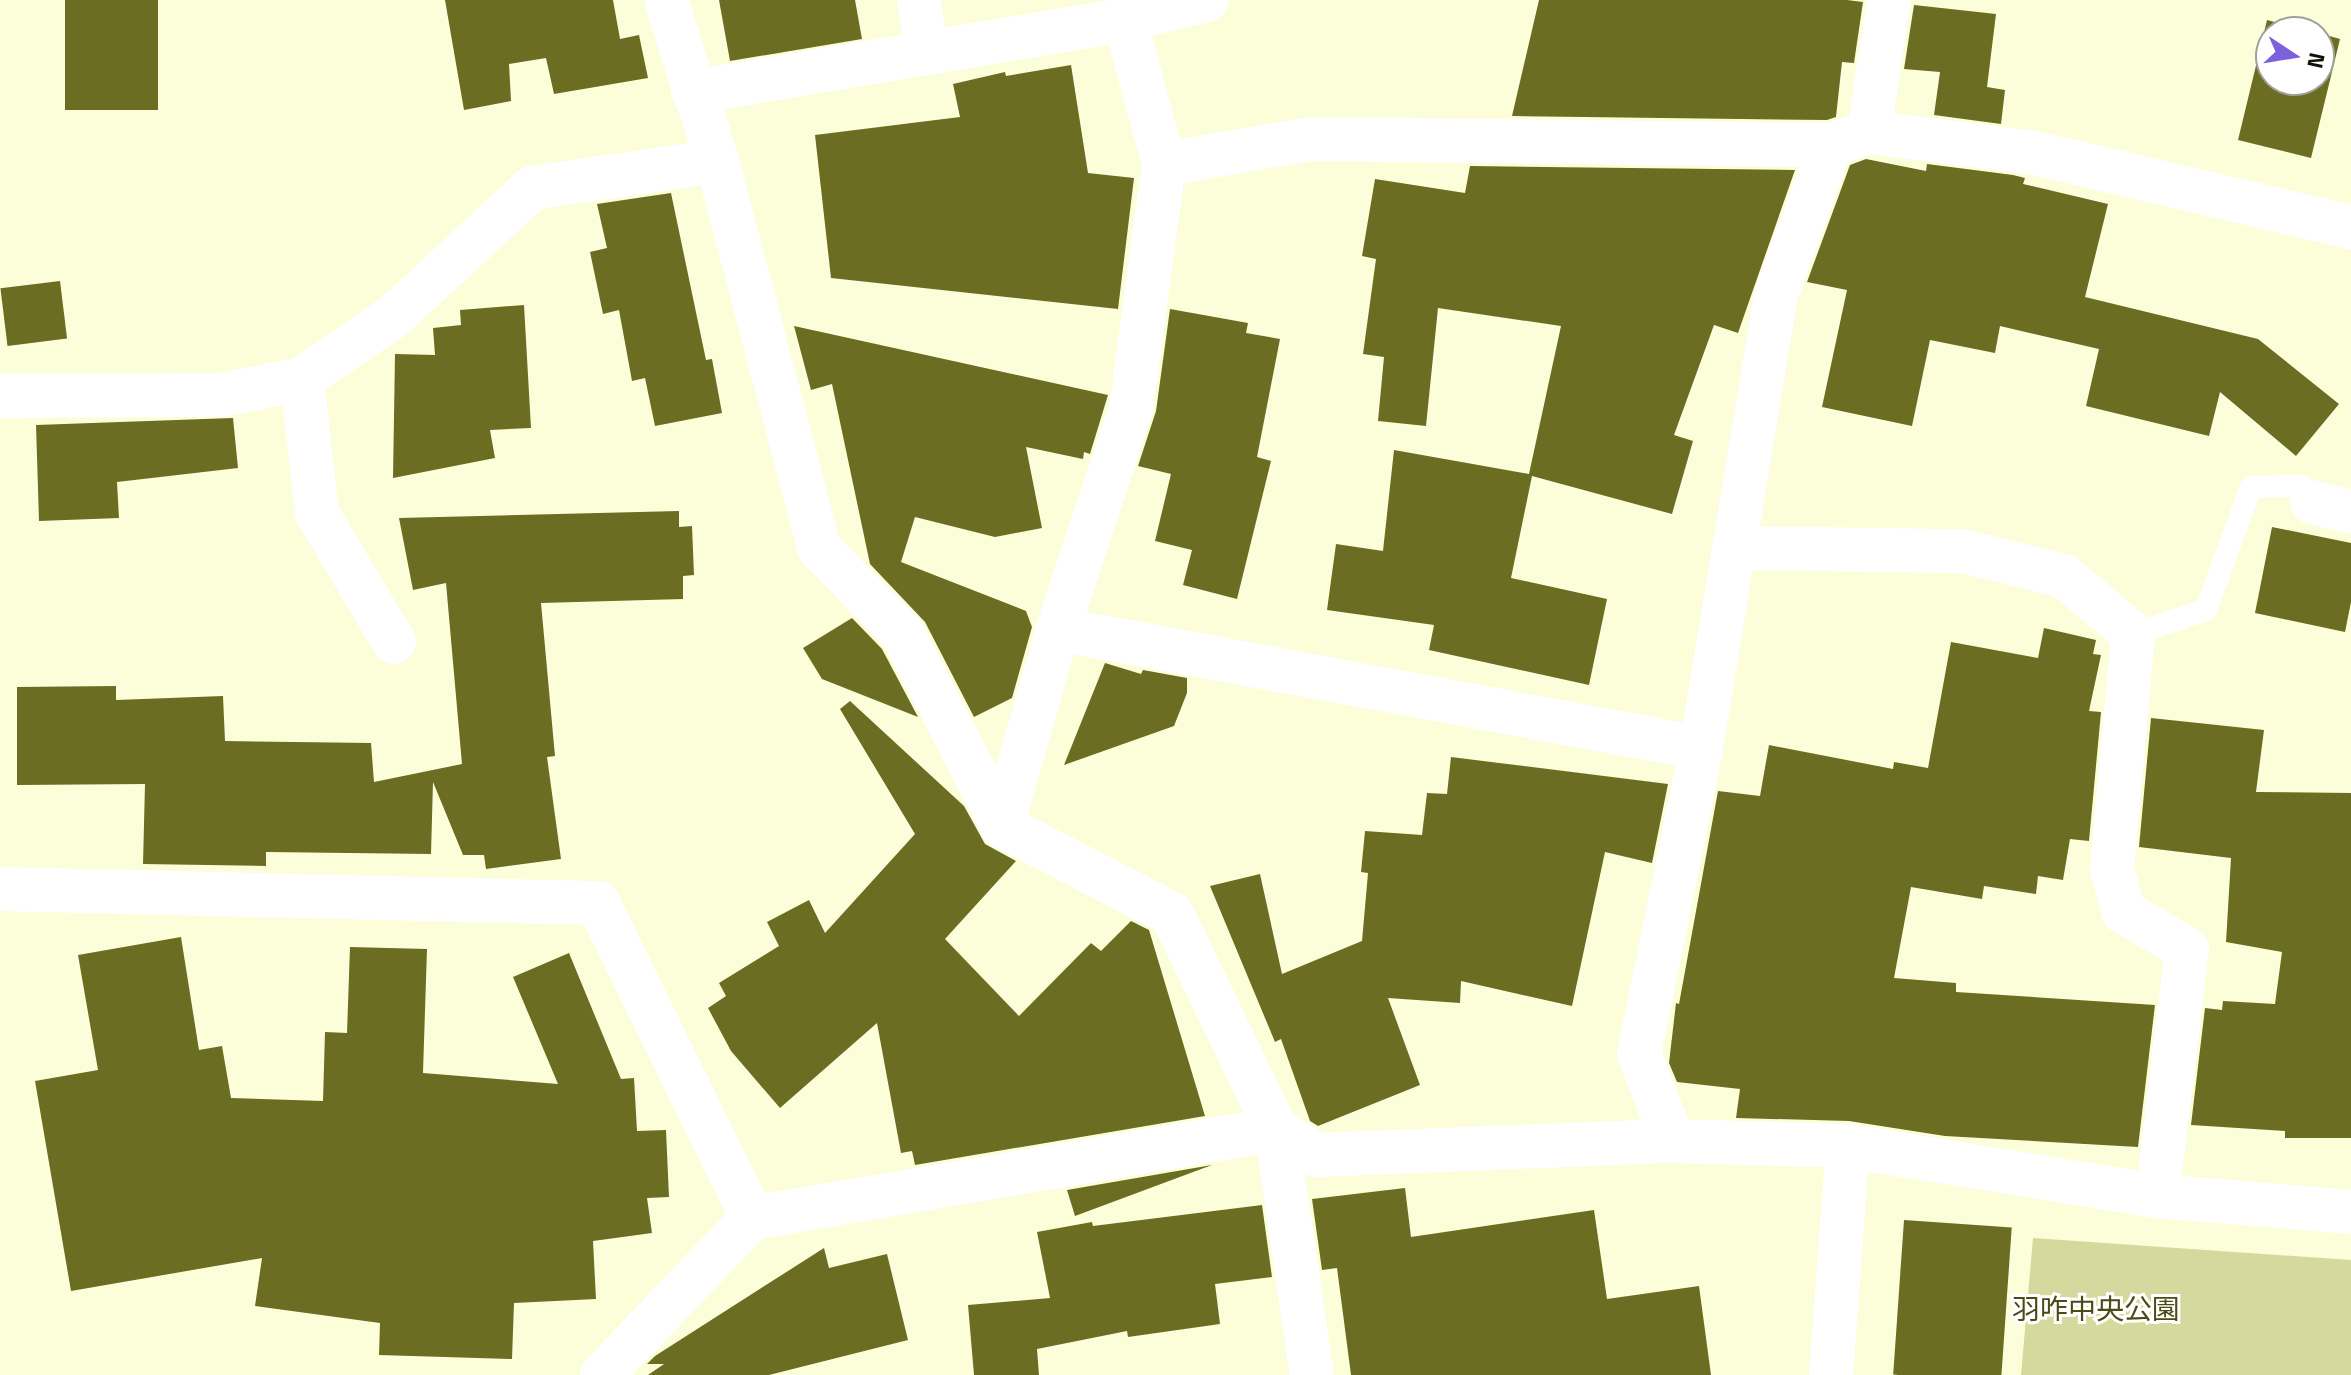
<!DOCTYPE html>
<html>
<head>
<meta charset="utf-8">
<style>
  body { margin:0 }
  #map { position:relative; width:2351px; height:1375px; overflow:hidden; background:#fcfeda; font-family:"Titillium Web","Noto Sans JP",sans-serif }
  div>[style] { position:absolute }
  .green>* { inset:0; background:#d5d99d }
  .building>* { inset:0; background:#6b6d23; transform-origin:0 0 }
  .service>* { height:22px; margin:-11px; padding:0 11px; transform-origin:11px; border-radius:11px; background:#fff }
  .minor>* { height:44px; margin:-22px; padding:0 22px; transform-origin:22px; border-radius:22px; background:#fff }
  span { translate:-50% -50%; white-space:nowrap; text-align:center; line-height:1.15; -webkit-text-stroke:6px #fff; paint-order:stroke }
  .park-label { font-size:28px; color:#4b4c15 }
  .north { position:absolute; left:2255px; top:16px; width:80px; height:80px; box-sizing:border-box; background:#fff; border:2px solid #a0a09b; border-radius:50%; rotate:102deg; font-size:22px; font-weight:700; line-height:32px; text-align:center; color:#121206 }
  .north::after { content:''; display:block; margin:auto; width:28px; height:36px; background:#7d61dc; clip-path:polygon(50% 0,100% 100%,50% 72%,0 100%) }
</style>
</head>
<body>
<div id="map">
  <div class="green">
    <i style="clip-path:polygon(2033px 1238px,2351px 1260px,2351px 1375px,2021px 1375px)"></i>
  </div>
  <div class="building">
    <i style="left:65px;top:0;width:93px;height:110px"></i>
    <i style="clip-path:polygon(445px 0,613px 0,620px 39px,639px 35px,648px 78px,554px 94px,546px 58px,509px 64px,511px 101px,464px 110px)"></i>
    <i style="clip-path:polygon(719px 0,855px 0,862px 39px,730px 61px)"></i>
    <i style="clip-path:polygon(1539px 0,1847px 0,1863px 2px,1854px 63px,1842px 62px,1836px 117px,1827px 120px,1512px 116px)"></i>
    <i style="clip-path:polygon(1914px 5px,1996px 14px,1987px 87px,2005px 90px,2001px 124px,1934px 115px,1940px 72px,1904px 69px)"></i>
    <i style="clip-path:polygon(2267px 20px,2313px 32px,2271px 32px,2271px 80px,2319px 80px,2319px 33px,2340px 39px,2311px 158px,2238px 140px)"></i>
    <i style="clip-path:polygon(1071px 65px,1088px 173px,1134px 178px,1118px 309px,831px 278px,815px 135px,960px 117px,953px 84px,1005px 72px,1006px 76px)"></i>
    <i style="clip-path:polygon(1866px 159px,1926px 171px,1927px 164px,2013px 175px,2025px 178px,2023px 184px,2108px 204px,2085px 297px,2258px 339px,2339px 404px,2296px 456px,2220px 392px,2209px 436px,2086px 406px,2099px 349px,2000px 326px,1995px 353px,1930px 340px,1912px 426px,1822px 407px,1847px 290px,1807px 282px,1850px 165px)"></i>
    <i style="clip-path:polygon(1470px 166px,1795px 170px,1738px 333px,1714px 325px,1674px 435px,1693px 441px,1672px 514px,1532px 476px,1511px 578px,1607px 599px,1589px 685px,1429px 650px,1434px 625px,1327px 610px,1336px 544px,1383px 551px,1394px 450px,1529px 474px,1561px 326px,1438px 308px,1426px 426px,1378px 421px,1384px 357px,1363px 354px,1376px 259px,1362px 256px,1375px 179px,1465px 193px)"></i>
    <i style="clip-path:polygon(671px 193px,706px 360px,712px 359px,722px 413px,655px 426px,645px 378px,632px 381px,619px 310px,603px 314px,590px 252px,607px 248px,597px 204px)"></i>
    <i style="left:60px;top:281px;width:58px;height:60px;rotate:83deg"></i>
    <i style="clip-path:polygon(524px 305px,531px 428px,490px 430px,495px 458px,393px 478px,395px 354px,435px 355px,433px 328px,461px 325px,460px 310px)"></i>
    <i style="clip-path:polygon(1170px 309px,1248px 323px,1246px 333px,1280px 339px,1257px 457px,1271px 461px,1237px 599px,1183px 585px,1192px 550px,1155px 541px,1171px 474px,1138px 466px,1156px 411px)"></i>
    <i style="clip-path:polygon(794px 326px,1108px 395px,1090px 454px,1084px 452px,1083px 459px,1026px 447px,1042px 528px,995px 537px,915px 517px,901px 562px,1026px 611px,1032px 627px,1012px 698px,974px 717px,925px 622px,870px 564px,832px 384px,811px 390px)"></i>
    <i style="clip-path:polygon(233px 418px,238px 468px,117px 482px,119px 518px,39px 521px,36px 425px)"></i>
    <i style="clip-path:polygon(679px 511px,679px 527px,692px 526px,694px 575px,683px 576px,683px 599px,541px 603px,555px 756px,547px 757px,561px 859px,486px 869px,484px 855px,463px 855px,433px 782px,431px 854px,266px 852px,266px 866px,143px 864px,145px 784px,17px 785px,17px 687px,116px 686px,116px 700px,223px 696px,225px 741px,371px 743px,374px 782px,462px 764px,446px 583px,413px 590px,399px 518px)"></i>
    <i style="clip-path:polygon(2272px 527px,2351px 543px,2351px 602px,2345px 632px,2255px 613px)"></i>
    <i style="clip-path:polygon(852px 618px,882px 649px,918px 717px,822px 679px,803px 648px)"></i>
    <i style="clip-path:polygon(2044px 628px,2096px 640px,2093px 654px,2101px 655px,2089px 711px,2101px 712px,2089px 841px,2070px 839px,2063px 880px,2038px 876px,2036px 894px,1984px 886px,1982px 899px,1911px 887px,1894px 978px,1956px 983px,1956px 992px,2155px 1005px,2138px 1147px,1945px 1136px,1849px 1121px,1736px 1118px,1740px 1089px,1677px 1082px,1669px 1063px,1676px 1003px,1679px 1004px,1718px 791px,1760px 796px,1769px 745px,1893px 769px,1894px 762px,1928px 768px,1951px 642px,2038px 658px)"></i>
    <i style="clip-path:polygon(1105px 663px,1141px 674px,1143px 670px,1187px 678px,1187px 693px,1174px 726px,1064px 765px)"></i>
    <i style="clip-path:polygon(850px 701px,964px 806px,985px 844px,1016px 861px,945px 939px,1019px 1016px,1091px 943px,1101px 951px,1131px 921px,1149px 930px,1205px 1116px,915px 1165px,912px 1151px,901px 1153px,877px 1023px,780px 1108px,731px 1051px,708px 1008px,726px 996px,719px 983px,779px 946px,767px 922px,809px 900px,825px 933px,915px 834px,840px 709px)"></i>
    <i style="clip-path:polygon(2151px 718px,2264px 730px,2256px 792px,2351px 793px,2351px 1138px,2285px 1138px,2285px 1131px,2191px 1125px,2205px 1008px,2222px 1010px,2223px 1001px,2275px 1004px,2282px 952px,2226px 942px,2231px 858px,2139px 847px)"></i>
    <i style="clip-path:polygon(1451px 757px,1668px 784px,1652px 863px,1605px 852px,1572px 1006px,1461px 981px,1460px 1003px,1388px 998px,1420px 1085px,1318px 1126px,1310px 1121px,1281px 1039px,1275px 1042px,1210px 886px,1260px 874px,1282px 974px,1362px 941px,1368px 873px,1361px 872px,1365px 831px,1422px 835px,1427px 793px,1447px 794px)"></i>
    <i style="clip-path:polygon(181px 937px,199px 1050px,222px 1046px,231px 1098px,323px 1101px,325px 1032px,347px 1033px,350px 947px,427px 949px,423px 1073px,558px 1084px,513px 977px,569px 953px,621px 1079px,634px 1078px,637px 1131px,666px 1130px,669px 1197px,647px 1198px,652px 1233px,593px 1241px,596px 1299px,514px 1303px,512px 1359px,379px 1355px,380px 1323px,255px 1306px,262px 1258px,71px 1291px,35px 1081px,98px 1070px,78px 955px)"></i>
    <i style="clip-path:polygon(1212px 1165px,1075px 1216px,1067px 1190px)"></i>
    <i style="clip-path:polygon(1405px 1188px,1411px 1237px,1594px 1210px,1607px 1299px,1699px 1286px,1711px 1375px,1351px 1375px,1337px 1268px,1322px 1270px,1312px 1199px)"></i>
    <i style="clip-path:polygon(1262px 1205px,1272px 1277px,1215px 1284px,1220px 1324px,1128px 1337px,1127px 1331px,1037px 1349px,1039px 1375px,974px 1375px,968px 1305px,1050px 1298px,1037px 1232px,1092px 1222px,1093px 1226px)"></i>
    <i style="left:1904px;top:1220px;width:108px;height:155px;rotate:4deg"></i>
    <i style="clip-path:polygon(824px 1248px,829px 1268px,887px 1254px,908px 1340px,769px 1375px,648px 1375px,664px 1364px,647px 1364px,655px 1356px)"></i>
  </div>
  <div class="service">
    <i style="left:2133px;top:634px;width:77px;rotate:-18.2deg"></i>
    <i style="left:2206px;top:610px;width:131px;rotate:-69.9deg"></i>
    <i style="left:2251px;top:487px;width:51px;rotate:-1.1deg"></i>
    <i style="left:2302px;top:486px;width:19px;rotate:58deg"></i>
  </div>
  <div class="minor">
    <i style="left:666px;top:0;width:169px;rotate:72.4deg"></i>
    <i style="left:717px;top:161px;width:400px;rotate:75.2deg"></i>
    <i style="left:819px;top:548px;width:120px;rotate:45.7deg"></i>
    <i style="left:903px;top:634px;width:216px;rotate:62.7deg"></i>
    <i style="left:1002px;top:826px;width:191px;rotate:27.4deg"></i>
    <i style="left:1172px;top:914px;width:239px;rotate:64.2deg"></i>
    <i style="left:1276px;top:1129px;width:249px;rotate:81.7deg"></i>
    <i style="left:919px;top:0;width:52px;rotate:82.3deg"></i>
    <i style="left:693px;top:92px;width:438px;rotate:-9.5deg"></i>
    <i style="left:1125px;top:20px;width:84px;rotate:-13.7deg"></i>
    <i style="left:1869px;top:132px;width:167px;rotate:7.2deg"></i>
    <i style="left:2035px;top:153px;width:325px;rotate:13.2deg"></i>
    <i style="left:1164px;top:164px;width:148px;rotate:-9.7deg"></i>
    <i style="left:1310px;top:139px;width:521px;rotate:0.66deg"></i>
    <i style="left:302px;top:379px;width:135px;rotate:83.6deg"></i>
    <i style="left:317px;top:513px;width:150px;rotate:59.2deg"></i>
    <i style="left:0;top:396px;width:221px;rotate:-0.3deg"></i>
    <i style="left:221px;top:395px;width:83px;rotate:-11.2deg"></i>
    <i style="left:302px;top:379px;width:112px;rotate:-34.4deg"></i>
    <i style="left:394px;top:316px;width:188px;rotate:-42.8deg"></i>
    <i style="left:532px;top:188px;width:187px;rotate:-8.3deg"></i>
    <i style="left:2312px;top:502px;width:40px;rotate:14.4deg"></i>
    <i style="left:1734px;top:548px;width:229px;rotate:0.8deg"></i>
    <i style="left:1963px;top:551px;width:104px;rotate:13.9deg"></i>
    <i style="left:2064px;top:576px;width:90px;rotate:40deg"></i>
    <i style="left:2133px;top:634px;width:236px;rotate:95.1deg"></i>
    <i style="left:2112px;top:869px;width:45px;rotate:74.4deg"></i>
    <i style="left:2124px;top:912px;width:73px;rotate:30.4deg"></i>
    <i style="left:2187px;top:949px;width:249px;rotate:96.9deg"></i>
    <i style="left:1058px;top:629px;width:654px;rotate:10.49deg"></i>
    <i style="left:1002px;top:826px;width:205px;rotate:-74.1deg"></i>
    <i style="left:1058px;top:629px;width:233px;rotate:-71.7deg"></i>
    <i style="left:1131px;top:408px;width:246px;rotate:-82.3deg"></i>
    <i style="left:1164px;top:164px;width:149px;rotate:-105.2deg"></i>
    <i style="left:0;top:889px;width:598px;rotate:1.34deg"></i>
    <i style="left:598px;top:903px;width:351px;rotate:63.9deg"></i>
    <i style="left:1673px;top:1141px;width:93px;rotate:-111.3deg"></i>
    <i style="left:1639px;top:1054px;width:312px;rotate:-78.5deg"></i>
    <i style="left:1701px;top:748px;width:459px;rotate:-80.6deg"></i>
    <i style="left:1776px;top:295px;width:160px;rotate:-69.9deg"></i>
    <i style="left:1831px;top:145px;width:40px;rotate:-18.9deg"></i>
    <i style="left:1869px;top:132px;width:134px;rotate:-81.4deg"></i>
    <i style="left:602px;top:1375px;width:217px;rotate:-46.3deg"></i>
    <i style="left:752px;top:1218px;width:532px;rotate:-9.64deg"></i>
    <i style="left:1276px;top:1129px;width:49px;rotate:32.4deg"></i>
    <i style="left:1317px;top:1155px;width:356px;rotate:-2.3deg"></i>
    <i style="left:1673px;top:1141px;width:175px;rotate:1.6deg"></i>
    <i style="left:1848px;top:1146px;width:313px;rotate:9.2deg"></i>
    <i style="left:2157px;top:1196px;width:195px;rotate:4.7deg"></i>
    <i style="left:1831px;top:1375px;width:230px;rotate:-85.8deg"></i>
  </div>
  <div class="park-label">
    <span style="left:2096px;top:1309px">羽咋中央公園</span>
  </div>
  <div class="north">N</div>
</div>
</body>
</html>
